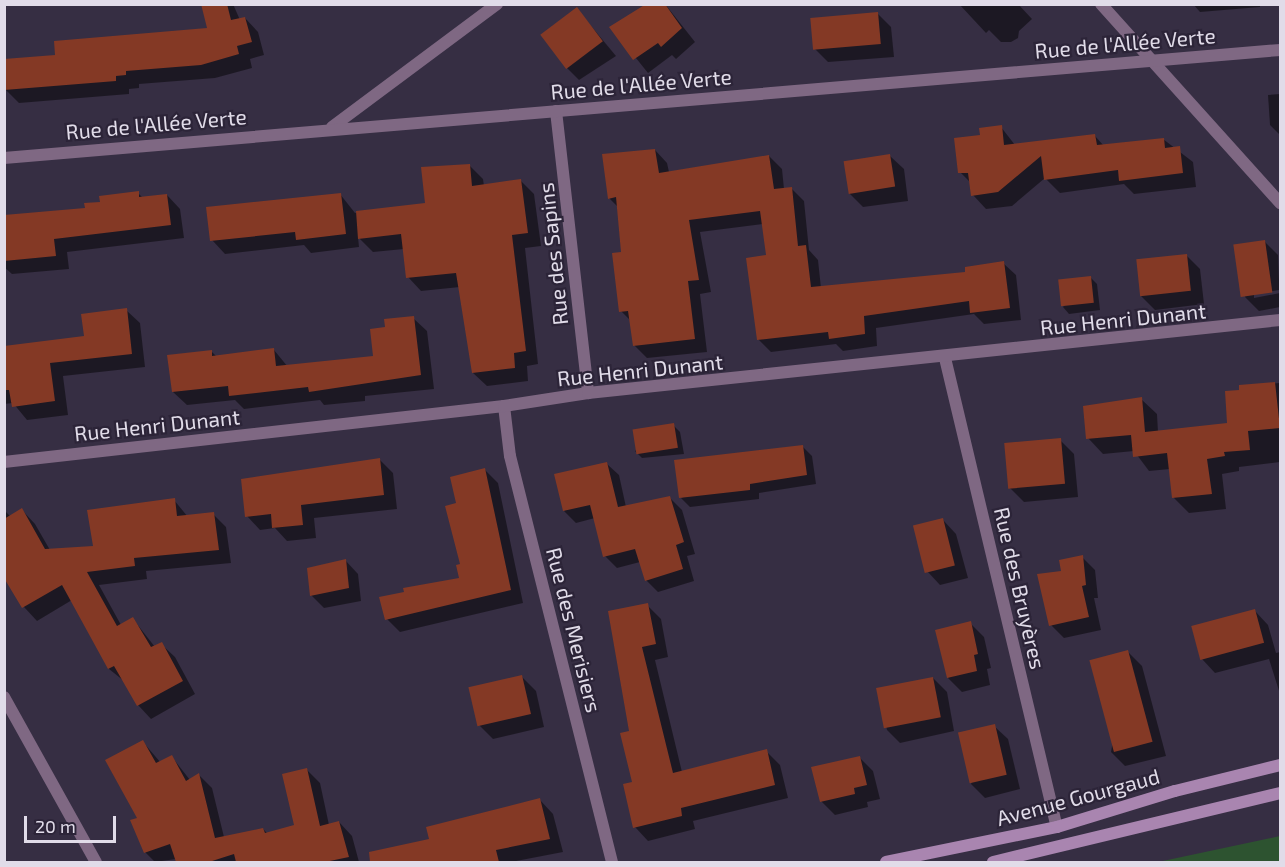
<!DOCTYPE html>
<html>
<head>
<meta charset="utf-8">
<style>
  body { margin:0 }
  #map { position:relative; width:1285px; height:867px; overflow:hidden; background:#362e43; font-family:"Exo 2",sans-serif }
  div>[style] { position:absolute }
  .green>* { inset:0; background:#2d5330 }
  .shadow>* { inset:0; background:#0007 }
  .building>* { inset:0; background:#843925; transform-origin:0 0 }
  .minor>* { height:12px; margin:-6px; padding:0 6px; transform-origin:6px; border-radius:6px; background:#7f6883 }
  .secondary>* { height:12px; margin:-6px; padding:0 6px; transform-origin:6px; border-radius:6px; background:#a985b0 }
  span { translate:-50% -50%; white-space:nowrap; text-align:center; line-height:1.15; -webkit-text-stroke:4.5px #2c2438; paint-order:stroke }
  .street-label { font-size:21px; color:#e1dce9 }
  .frame { position:absolute; inset:0; border:6px solid #e1dce9; pointer-events:none }
  .scale { position:absolute; left:24px; top:816px; width:92px; height:27px; box-sizing:border-box; border:3px solid #e1dce9; border-top:0; padding-left:8px; font-size:18px; line-height:21px; white-space:nowrap; color:#e1dce9; -webkit-text-stroke:4px #2c2438; paint-order:stroke }
</style>
</head>
<body>
<div id="map">
  <div class="green">
    <i style="clip-path:polygon(1280px 836px,1280px 862px,1158px 862px)"></i>
  </div>
  <div class="shadow">
    <i style="clip-path:polygon(202px 4px,233px 4px,240px 20px,245px 18px,258px 32px,264px 55px,250px 59px,252px 68px,215px 78px,139px 84px,139px 88px,129px 89px,129px 94px,19px 103px,5px 89px,57px 57px,208px 29px)"></i>
    <i style="clip-path:polygon(649px 4px,665px 4px,695px 42px,676px 59px,672px 55px,648px 73px,611px 27px)"></i>
    <i style="clip-path:polygon(959px 4px,1018px 4px,1032px 19px,1019px 31px,1018px 38px,1011px 42px,1001px 42px,989px 30px,986px 33px)"></i>
    <i style="clip-path:polygon(1193px 4px,1260px 4px,1260px 7px,1200px 12px)"></i>
    <i style="clip-path:polygon(577px 9px,616px 56px,579px 80px,565px 66px)"></i>
    <i style="clip-path:polygon(877px 13px,891px 27px,894px 57px,828px 62px,814px 48px)"></i>
    <i style="clip-path:polygon(1280px 94px,1280px 135px,1270px 125px,1268px 95px)"></i>
    <i style="clip-path:polygon(1001px 127px,1015px 145px,1095px 136px,1104px 146px,1163px 139px,1193px 162px,1196px 187px,1134px 194px,1124px 184px,1060px 193px,1045px 178px,1012px 206px,986px 209px,973px 195px,971px 183px,960px 172px,981px 136px)"></i>
    <i style="clip-path:polygon(655px 150px,667px 163px,669px 172px,769px 156px,782px 169px,784px 189px,791px 188px,804px 201px,809px 250px,818px 260px,821px 288px,967px 274px,1003px 263px,1016px 275px,1021px 320px,984px 324px,974px 314px,876px 328px,877px 346px,843px 351px,836px 344px,771px 352px,758px 339px,767px 257px,763px 224px,700px 232px,711px 292px,700px 294px,707px 352px,647px 358px,634px 345px,631px 321px,621px 311px,623px 253px,618px 207px,609px 198px)"></i>
    <i style="clip-path:polygon(890px 156px,904px 169px,908px 201px,863px 207px,849px 193px)"></i>
    <i style="clip-path:polygon(469px 165px,483px 179px,484px 186px,520px 180px,534px 194px,541px 246px,525px 248px,538px 364px,527px 366px,528px 381px,487px 386px,473px 373px,460px 287px,421px 291px,408px 277px,404px 249px,373px 252px,358px 237px,359px 247px,311px 253px,304px 245px,225px 254px,212px 240px,340px 194px,355px 213px,426px 205px)"></i>
    <i style="clip-path:polygon(138px 193px,143px 198px,167px 195px,180px 209px,184px 238px,67px 252px,69px 269px,12px 274px,4px 267px,4px 216px,86px 210px)"></i>
    <i style="clip-path:polygon(evenodd,1265px 242px,1278px 255px,1280px 307px,1259px 311px,1245px 297px,1265px 242px,1279px 290px,1280px 293px,1254px 298px,1254px 294px,1279px 290px)"></i>
    <i style="clip-path:polygon(1186px 255px,1200px 269px,1204px 304px,1155px 310px,1141px 296px)"></i>
    <i style="clip-path:polygon(1090px 277px,1097px 284px,1100px 310px,1069px 314px,1063px 307px)"></i>
    <i style="clip-path:polygon(126px 310px,140px 323px,145px 367px,63px 376px,68px 415px,27px 420px,13px 403px,4px 404px,4px 347px,86px 338px)"></i>
    <i style="clip-path:polygon(413px 318px,427px 331px,434px 389px,365px 396px,365px 401px,324px 405px,320px 400px,244px 409px,235px 400px,187px 405px,173px 392px,211px 351px,217px 357px,274px 350px,288px 367px,375px 358px,386px 328px)"></i>
    <i style="clip-path:polygon(1280px 383px,1280px 462px,1239px 467px,1239px 471px,1222px 474px,1226px 509px,1189px 513px,1174px 498px,1170px 469px,1149px 471px,1134px 451px,1103px 454px,1088px 438px,1141px 399px,1157px 414px,1158px 432px,1229px 425px,1240px 386px)"></i>
    <i style="clip-path:polygon(673px 425px,680px 432px,684px 454px,642px 458px,635px 451px)"></i>
    <i style="clip-path:polygon(1060px 440px,1074px 454px,1078px 497px,1024px 502px,1010px 488px)"></i>
    <i style="clip-path:polygon(802px 446px,812px 456px,816px 484px,759px 493px,759px 499px,690px 507px,681px 498px)"></i>
    <i style="clip-path:polygon(380px 460px,393px 473px,397px 509px,314px 518px,316px 538px,287px 541px,275px 528px,260px 530px,247px 516px)"></i>
    <i style="clip-path:polygon(607px 464px,619px 475px,626px 507px,670px 498px,682px 510px,695px 554px,687px 556px,694px 581px,658px 592px,646px 580px,640px 562px,617px 568px,605px 556px,595px 518px,576px 523px,564px 511px)"></i>
    <i style="clip-path:polygon(485px 470px,498px 483px,523px 603px,400px 632px,387px 619px,461px 580px,458px 504px)"></i>
    <i style="clip-path:polygon(174px 500px,188px 517px,213px 514px,226px 527px,231px 563px,146px 571px,147px 579px,99px 585px,121px 625px,133px 619px,155px 647px,161px 644px,175px 657px,195px 694px,151px 719px,138px 705px,124px 681px,109px 669px,72px 600px,37px 621px,24px 607px,4px 575px,4px 510px,11px 517px,22px 510px,35px 524px,50px 550px,95px 547px)"></i>
    <i style="clip-path:polygon(943px 520px,956px 534px,968px 578px,940px 585px,927px 571px)"></i>
    <i style="clip-path:polygon(1082px 557px,1095px 570px,1098px 598px,1094px 598px,1101px 630px,1064px 638px,1051px 625px,1062px 572px)"></i>
    <i style="clip-path:polygon(345px 560px,358px 574px,361px 601px,324px 608px,311px 595px)"></i>
    <i style="clip-path:polygon(647px 605px,661px 619px,668px 657px,655px 660px,682px 772px,766px 751px,780px 765px,788px 798px,693px 821px,695px 829px,648px 841px,635px 827px,631px 732px)"></i>
    <i style="clip-path:polygon(1255px 611px,1268px 625px,1276px 653px,1280px 652px,1280px 694px,1269px 659px,1215px 673px,1202px 659px)"></i>
    <i style="clip-path:polygon(970px 623px,984px 637px,991px 668px,987px 669px,990px 685px,962px 692px,948px 678px)"></i>
    <i style="clip-path:polygon(1128px 652px,1142px 666px,1166px 756px,1125px 766px,1111px 752px)"></i>
    <i style="clip-path:polygon(522px 677px,536px 691px,544px 727px,493px 739px,479px 725px)"></i>
    <i style="clip-path:polygon(933px 678px,947px 692px,954px 731px,900px 743px,887px 730px,878px 690px)"></i>
    <i style="clip-path:polygon(994px 726px,1008px 739px,1020px 789px,985px 798px,971px 784px)"></i>
    <i style="clip-path:polygon(143px 742px,161px 763px,172px 757px,190px 780px,199px 775px,212px 788px,224px 837px,263px 829px,268px 834px,296px 826px,307px 770px,320px 783px,329px 825px,339px 822px,352px 836px,359px 862px,177px 862px,176px 859px,155px 862px,145px 852px,139px 818px)"></i>
    <i style="clip-path:polygon(860px 758px,873px 771px,880px 799px,867px 802px,868px 807px,835px 815px,821px 801px)"></i>
    <i style="clip-path:polygon(540px 800px,553px 814px,563px 852px,511px 862px,375px 862px,372px 853px,431px 840px)"></i>
  </div>
  <div class="building">
    <i style="clip-path:polygon(201px 4px,227px 4px,231px 20px,245px 17px,252px 42px,237px 46px,239px 54px,201px 65px,126px 71px,126px 75px,116px 76px,116px 81px,4px 90px,4px 59px,55px 55px,54px 41px,207px 28px)"></i>
    <i style="clip-path:polygon(646px 4px,665px 4px,682px 28px,661px 47px,658px 43px,633px 60px,609px 27px)"></i>
    <i style="left:577px;top:7px;width:43px;height:46px;rotate:53deg"></i>
    <i style="left:878px;top:12px;width:32px;height:68px;rotate:85deg"></i>
    <i style="clip-path:polygon(1002px 125px,1004px 145px,1095px 134px,1097px 145px,1164px 138px,1165px 148px,1180px 146px,1183px 173px,1119px 181px,1118px 170px,1044px 180px,1041px 156px,998px 192px,971px 196px,968px 173px,958px 173px,954px 138px,980px 135px,979px 128px)"></i>
    <i style="clip-path:polygon(655px 149px,659px 173px,769px 155px,774px 189px,792px 187px,798px 246px,806px 245px,811px 287px,965px 272px,965px 267px,1004px 261px,1010px 308px,970px 313px,969px 301px,864px 316px,865px 334px,829px 339px,828px 332px,757px 340px,746px 258px,766px 255px,760px 211px,689px 220px,699px 280px,688px 281px,695px 339px,633px 346px,628px 311px,619px 312px,612px 253px,621px 252px,616px 197px,608px 199px,602px 154px)"></i>
    <i style="left:890px;top:154px;width:33px;height:47px;rotate:81deg"></i>
    <i style="clip-path:polygon(470px 164px,472px 186px,521px 179px,528px 233px,512px 235px,526px 351px,514px 353px,515px 368px,472px 373px,456px 273px,406px 278px,401px 234px,358px 239px,356px 211px,425px 203px,421px 167px)"></i>
    <i style="clip-path:polygon(139px 191px,139px 197px,167px 194px,171px 225px,54px 239px,56px 256px,4px 261px,4px 215px,85px 208px,84px 203px,100px 202px,99px 196px)"></i>
    <i style="clip-path:polygon(341px 193px,346px 234px,296px 240px,295px 232px,210px 241px,206px 207px)"></i>
    <i style="left:1265px;top:240px;width:53px;height:32px;rotate:82deg"></i>
    <i style="left:1187px;top:254px;width:37px;height:51px;rotate:84deg"></i>
    <i style="left:1091px;top:276px;width:27px;height:33px;rotate:84deg"></i>
    <i style="clip-path:polygon(127px 308px,132px 354px,50px 363px,55px 401px,12px 407px,9px 390px,4px 390px,4px 346px,84px 336px,81px 314px)"></i>
    <i style="clip-path:polygon(414px 316px,421px 375px,309px 392px,308px 387px,229px 396px,228px 386px,172px 392px,167px 355px,212px 350px,212px 356px,274px 348px,276px 366px,373px 356px,370px 329px,385px 327px,384px 319px)"></i>
    <i style="clip-path:polygon(1275px 382px,1280px 428px,1248px 431px,1250px 450px,1224px 452px,1225px 456px,1207px 459px,1212px 494px,1172px 498px,1167px 453px,1133px 457px,1131px 435px,1086px 439px,1083px 406px,1142px 397px,1145px 432px,1227px 423px,1225px 391px,1239px 390px,1239px 385px)"></i>
    <i style="left:674px;top:423px;width:25px;height:42px;rotate:81deg"></i>
    <i style="left:1061px;top:438px;width:46px;height:57px;rotate:85deg"></i>
    <i style="clip-path:polygon(803px 445px,807px 475px,750px 484px,750px 490px,679px 498px,674px 460px)"></i>
    <i style="clip-path:polygon(380px 458px,384px 495px,301px 505px,303px 525px,272px 528px,271px 514px,245px 517px,241px 479px)"></i>
    <i style="clip-path:polygon(607px 462px,618px 507px,670px 496px,684px 542px,676px 545px,683px 569px,645px 581px,635px 549px,603px 557px,590px 505px,563px 511px,554px 474px)"></i>
    <i style="clip-path:polygon(485px 468px,511px 590px,385px 620px,379px 597px,404px 592px,403px 588px,459px 578px,456px 565px,460px 564px,445px 506px,456px 503px,450px 477px)"></i>
    <i style="clip-path:polygon(175px 498px,177px 516px,214px 512px,219px 550px,134px 558px,135px 566px,87px 572px,117px 626px,133px 617px,151px 647px,162px 642px,183px 681px,137px 706px,114px 666px,108px 669px,62px 585px,22px 608px,4px 578px,4px 519px,22px 508px,45px 549px,93px 546px,87px 510px)"></i>
    <i style="left:943px;top:518px;width:49px;height:31px;rotate:76deg"></i>
    <i style="clip-path:polygon(1083px 555px,1086px 585px,1082px 586px,1089px 617px,1049px 626px,1037px 574px,1061px 571px,1059px 560px)"></i>
    <i style="clip-path:polygon(346px 559px,349px 588px,310px 596px,307px 568px)"></i>
    <i style="clip-path:polygon(648px 603px,656px 644px,642px 647px,673px 773px,767px 749px,775px 785px,681px 808px,682px 816px,633px 828px,623px 784px,632px 782px,620px 733px,629px 731px,608px 611px)"></i>
    <i style="left:1255px;top:609px;width:35px;height:66px;rotate:75deg"></i>
    <i style="clip-path:polygon(971px 621px,978px 654px,974px 655px,977px 671px,947px 678px,935px 630px)"></i>
    <i style="left:1128px;top:650px;width:95px;height:40px;rotate:75deg"></i>
    <i style="left:522px;top:675px;width:40px;height:55px;rotate:77deg"></i>
    <i style="left:933px;top:677px;width:41px;height:58px;rotate:79deg"></i>
    <i style="left:995px;top:724px;width:52px;height:38px;rotate:77deg"></i>
    <i style="clip-path:polygon(143px 740px,156px 763px,172px 755px,186px 781px,199px 773px,215px 838px,263px 828px,265px 833px,294px 825px,282px 774px,307px 768px,320px 826px,339px 821px,349px 857px,325px 862px,236px 862px,234px 854px,209px 862px,176px 862px,170px 844px,144px 853px,130px 820px,137px 818px,105px 760px)"></i>
    <i style="clip-path:polygon(860px 756px,867px 785px,854px 788px,855px 794px,820px 802px,811px 767px)"></i>
    <i style="clip-path:polygon(540px 798px,550px 839px,496px 850px,499px 862px,370px 862px,369px 852px,429px 839px,426px 827px)"></i>
  </div>
  <div class="minor">
    <i style="left:1101px;top:4px;width:268px;rotate:48deg"></i>
    <i style="left:556px;top:111px;width:284px;rotate:83.5deg"></i>
    <i style="left:332px;top:127px;width:206px;rotate:-36.7deg"></i>
    <i style="left:4px;top:158px;width:1281px;rotate:-4.84deg"></i>
    <i style="left:945px;top:358px;width:482px;rotate:76.6deg"></i>
    <i style="left:504px;top:406px;width:50px;rotate:83.2deg"></i>
    <i style="left:510px;top:456px;width:419px;rotate:75.9deg"></i>
    <i style="left:4px;top:462px;width:503px;rotate:-6.39deg"></i>
    <i style="left:504px;top:406px;width:85px;rotate:-8.8deg"></i>
    <i style="left:588px;top:393px;width:696px;rotate:-6.02deg"></i>
    <i style="left:4px;top:697px;width:189px;rotate:60.9deg"></i>
  </div>
  <div class="secondary">
    <i style="left:886px;top:862px;width:175px;rotate:-11.6deg"></i>
    <i style="left:1057px;top:827px;width:123px;rotate:-17deg"></i>
    <i style="left:1175px;top:791px;width:108px;rotate:-13.9deg"></i>
    <i style="left:993px;top:862px;width:295px;rotate:-13.5deg"></i>
  </div>
  <div class="street-label">
    <span style="left:1125px;top:43px;rotate:-5deg">Rue de l'Allée Verte</span>
    <span style="left:641px;top:84px;rotate:-5deg">Rue de l'Allée Verte</span>
    <span style="left:156px;top:124px;rotate:-5deg">Rue de l'Allée Verte</span>
    <span style="left:553px;top:254px;rotate:-96deg">Rue des Sapins</span>
    <span style="left:1123px;top:319px;rotate:-6deg">Rue Henri Dunant</span>
    <span style="left:640px;top:370px;rotate:-6deg">Rue Henri Dunant</span>
    <span style="left:157px;top:425px;rotate:-6deg">Rue Henri Dunant</span>
    <span style="left:1020px;top:588px;rotate:77deg">Rue des Bruyères</span>
    <span style="left:574px;top:630px;rotate:76deg">Rue des Merisiers</span>
    <span style="left:1078px;top:797px;rotate:-15deg">Avenue Gourgaud</span>
  </div>
  <div class="frame"></div>
  <div class="scale">20 m</div>
</div>
</body>
</html>
